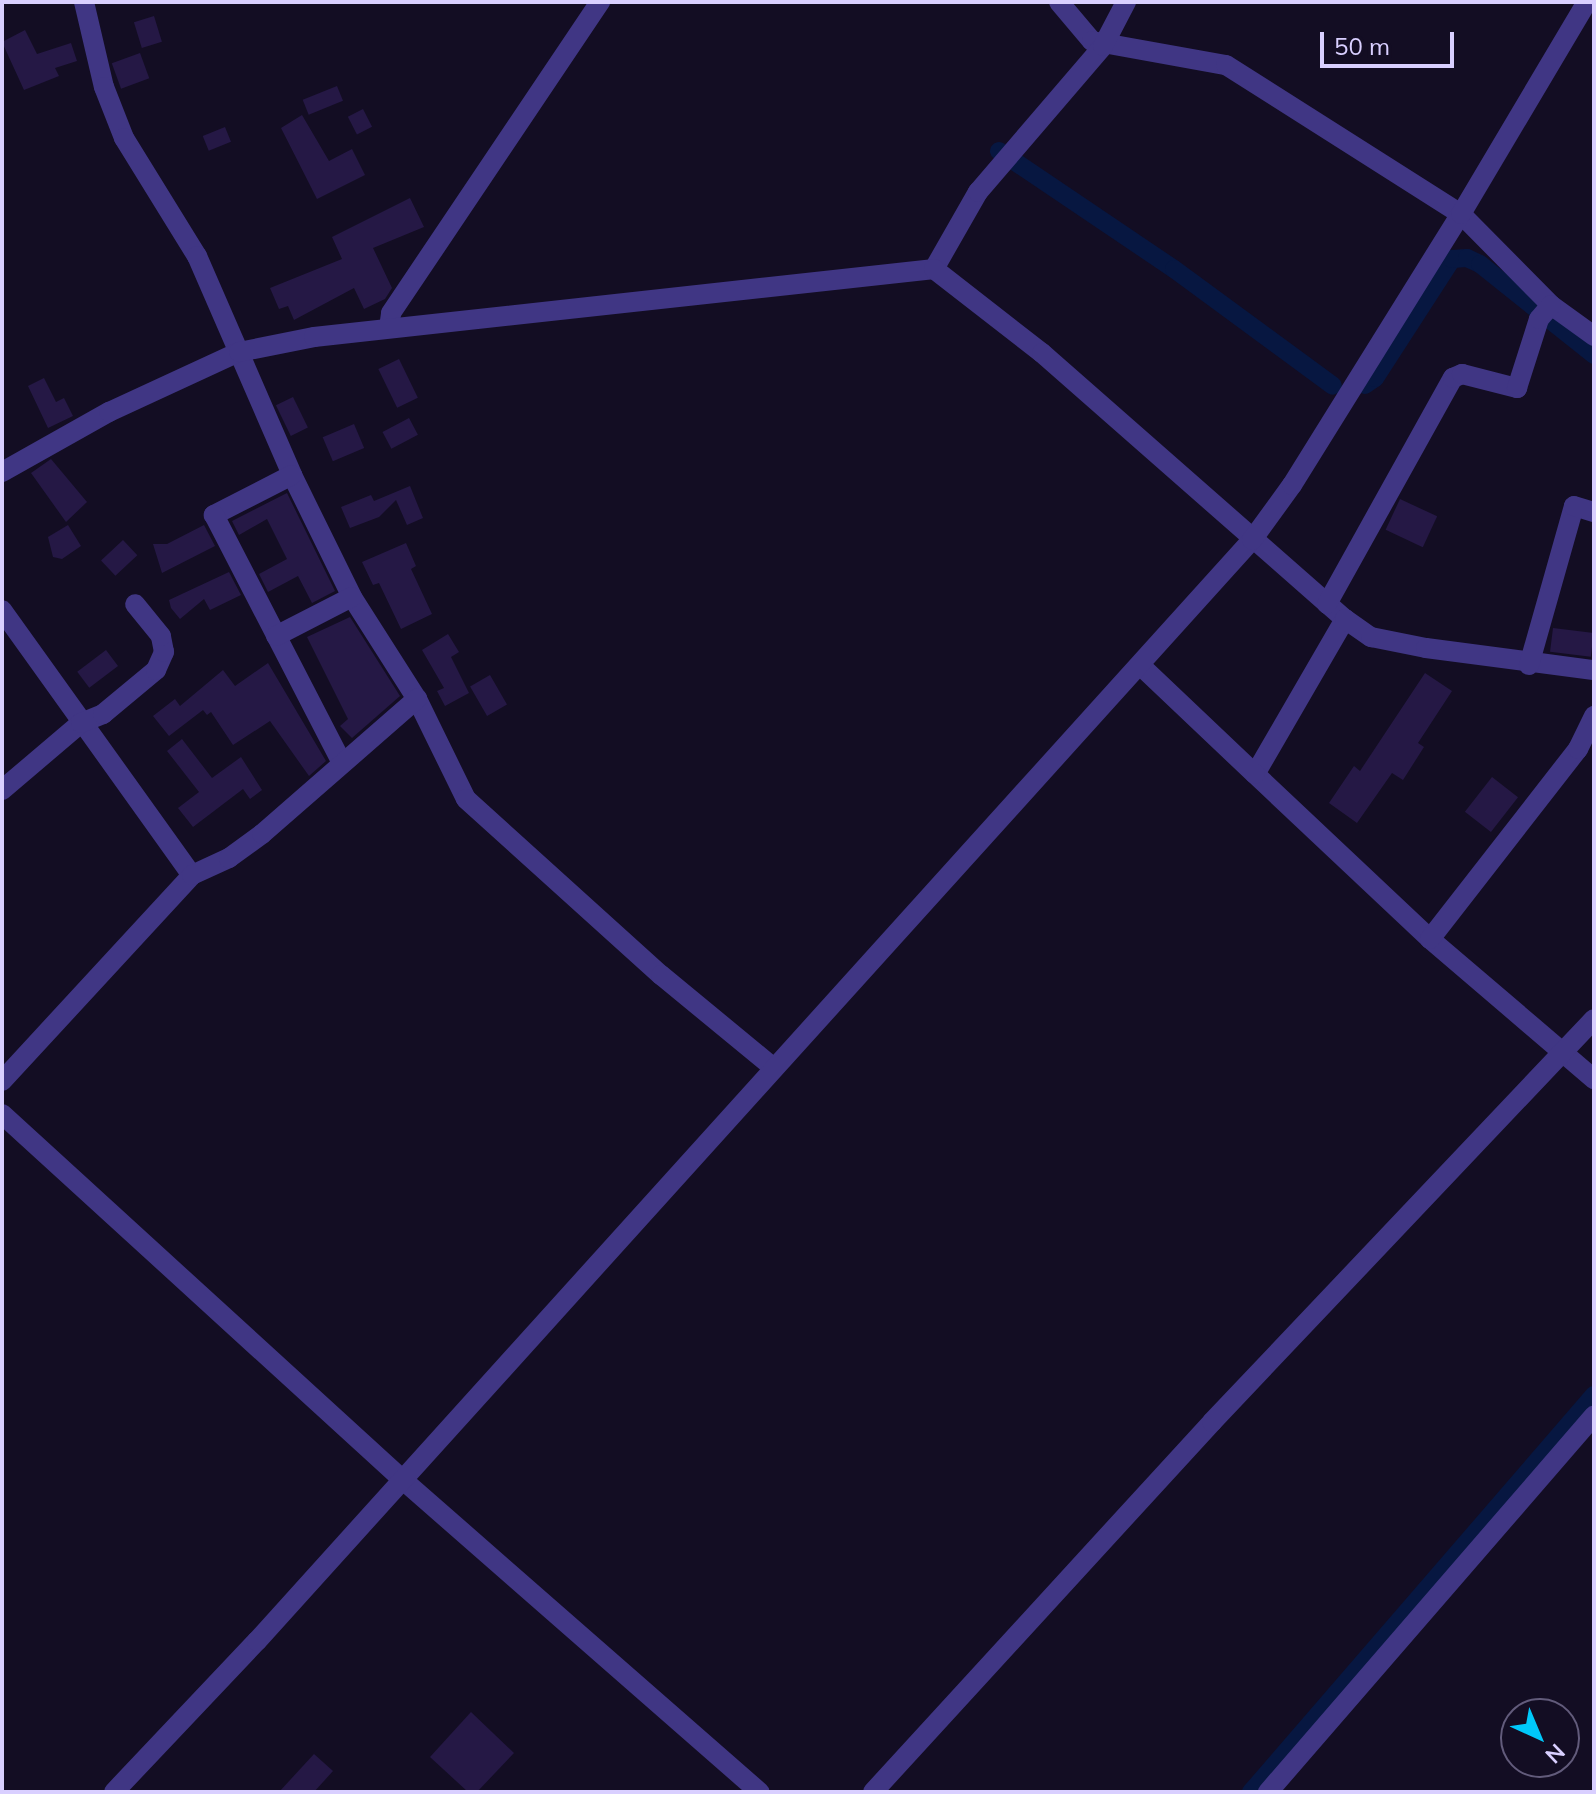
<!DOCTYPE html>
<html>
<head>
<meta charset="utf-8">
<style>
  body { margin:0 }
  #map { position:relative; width:1596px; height:1794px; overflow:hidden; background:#130d23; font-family:Mulish,sans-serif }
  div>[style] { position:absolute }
  .canal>* { height:18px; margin:-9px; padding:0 9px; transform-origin:9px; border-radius:9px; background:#071741 }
  .building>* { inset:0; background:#251845; transform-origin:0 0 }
  .minor>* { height:20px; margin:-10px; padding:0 10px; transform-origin:10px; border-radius:10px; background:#403684 }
  .tertiary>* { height:20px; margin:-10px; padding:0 10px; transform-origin:10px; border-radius:10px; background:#403684 }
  span { translate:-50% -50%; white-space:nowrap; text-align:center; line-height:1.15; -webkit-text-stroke:6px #130d23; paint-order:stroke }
  .frame { position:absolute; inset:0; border:4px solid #d9cfff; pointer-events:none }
  .north { position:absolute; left:1500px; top:1698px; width:80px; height:80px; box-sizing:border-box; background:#130d23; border:2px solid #625b7b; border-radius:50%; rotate:136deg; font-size:22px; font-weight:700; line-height:32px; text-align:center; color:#d9cfff }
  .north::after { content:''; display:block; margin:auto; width:28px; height:36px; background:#00c8fa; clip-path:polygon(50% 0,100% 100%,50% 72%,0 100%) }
  .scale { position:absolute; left:1320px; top:32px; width:134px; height:36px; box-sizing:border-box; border:4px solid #d9cfff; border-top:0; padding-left:10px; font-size:24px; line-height:28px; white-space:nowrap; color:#d9cfff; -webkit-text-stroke:6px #130d23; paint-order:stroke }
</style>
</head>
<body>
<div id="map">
  <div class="canal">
    <i style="left:999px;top:151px;width:211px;rotate:34deg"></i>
    <i style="left:1174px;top:269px;width:197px;rotate:36.3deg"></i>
    <i style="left:1365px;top:385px;width:12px;rotate:-35deg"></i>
    <i style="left:1375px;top:378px;width:142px;rotate:-57.1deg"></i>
    <i style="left:1452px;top:259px;width:15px;rotate:-4deg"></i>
    <i style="left:1467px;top:258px;width:14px;rotate:25deg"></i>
    <i style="left:1480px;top:264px;width:146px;rotate:38.6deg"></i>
    <i style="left:1251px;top:1792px;width:525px;rotate:-49.17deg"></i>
  </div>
  <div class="building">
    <i style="left:154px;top:16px;width:27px;height:21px;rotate:73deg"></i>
    <i style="clip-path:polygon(25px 30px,37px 54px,71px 43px,77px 61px,55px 68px,59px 76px,24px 90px,2px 42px)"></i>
    <i style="left:140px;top:53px;width:27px;height:30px;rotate:70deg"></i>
    <i style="left:337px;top:86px;width:16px;height:37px;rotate:68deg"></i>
    <i style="left:363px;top:109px;width:20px;height:17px;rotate:63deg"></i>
    <i style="clip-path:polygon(302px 115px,329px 161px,352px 149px,365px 175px,317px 199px,281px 128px)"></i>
    <i style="left:225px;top:127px;width:16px;height:24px;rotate:68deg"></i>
    <i style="clip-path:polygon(410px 198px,424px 227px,373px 248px,392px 288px,385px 299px,364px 309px,354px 288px,294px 320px,288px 306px,279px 309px,270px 288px,342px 259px,332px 237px)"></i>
    <i style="left:399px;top:359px;width:43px;height:23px;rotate:64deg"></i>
    <i style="clip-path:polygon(44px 378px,56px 402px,64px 398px,73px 416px,48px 428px,28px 386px)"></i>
    <i style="left:293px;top:397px;width:34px;height:19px;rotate:64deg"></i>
    <i style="left:409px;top:418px;width:19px;height:30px;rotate:62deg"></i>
    <i style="left:354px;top:424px;width:26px;height:34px;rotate:67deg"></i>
    <i style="clip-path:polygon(51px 459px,87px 502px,66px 522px,31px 473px)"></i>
    <i style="clip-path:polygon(410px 486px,423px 518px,407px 525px,396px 500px,379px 517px,350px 528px,341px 507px,371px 495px,374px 501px)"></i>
    <i style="clip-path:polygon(287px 493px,335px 591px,312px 603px,298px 576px,268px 592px,259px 574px,287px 559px,267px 519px,239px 535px,232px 521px)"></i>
    <i style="left:1400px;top:499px;width:41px;height:34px;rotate:25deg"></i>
    <i style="clip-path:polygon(68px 525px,81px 546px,62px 559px,53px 557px,48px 537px)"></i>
    <i style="clip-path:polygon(204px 525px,215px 546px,162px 573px,153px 544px,167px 544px)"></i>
    <i style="left:123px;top:540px;width:21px;height:30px;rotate:47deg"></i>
    <i style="clip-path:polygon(406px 543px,416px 566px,411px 569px,432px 614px,401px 629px,379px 583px,373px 585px,362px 562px)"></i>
    <i style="clip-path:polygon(229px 572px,241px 595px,210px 610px,204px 599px,180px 619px,171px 608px,169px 600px)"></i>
    <i style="clip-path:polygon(350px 617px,400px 696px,352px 738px,340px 726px,348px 719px,307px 637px)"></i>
    <i style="left:1553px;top:628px;width:41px;height:24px;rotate:7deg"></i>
    <i style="clip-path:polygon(448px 634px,459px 652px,451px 657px,469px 693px,445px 706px,437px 691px,444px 688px,422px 650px)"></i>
    <i style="left:106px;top:650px;width:20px;height:36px;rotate:53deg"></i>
    <i style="clip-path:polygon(268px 663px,326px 761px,309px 776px,270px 721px,233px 745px,211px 712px,207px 715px,203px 710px,169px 736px,153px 716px,175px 699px,180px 706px,223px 670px,235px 686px)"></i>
    <i style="clip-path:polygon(1425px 673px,1452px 691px,1418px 743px,1424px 747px,1403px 780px,1392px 773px,1357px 823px,1329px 803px,1354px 766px,1360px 771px)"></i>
    <i style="left:490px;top:675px;width:34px;height:23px;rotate:60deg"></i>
    <i style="clip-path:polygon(182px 739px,212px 778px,241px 757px,262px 790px,250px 799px,243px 789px,193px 827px,178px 808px,199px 792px,167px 751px)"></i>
    <i style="left:1492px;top:777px;width:33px;height:44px;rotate:38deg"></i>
    <i style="clip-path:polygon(471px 1712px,514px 1753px,477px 1792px,468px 1792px,430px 1757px)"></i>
    <i style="clip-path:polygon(314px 1754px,333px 1771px,314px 1792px,279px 1792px)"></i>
  </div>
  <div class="minor">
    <i style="left:84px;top:2px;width:87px;rotate:76.8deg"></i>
    <i style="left:104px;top:87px;width:55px;rotate:68.6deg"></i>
    <i style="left:124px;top:138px;width:139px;rotate:58.3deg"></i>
    <i style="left:197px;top:256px;width:239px;rotate:66.5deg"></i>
    <i style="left:292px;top:475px;width:136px;rotate:63.8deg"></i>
    <i style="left:352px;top:597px;width:121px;rotate:57.5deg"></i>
    <i style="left:417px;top:699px;width:111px;rotate:63.9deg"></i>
    <i style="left:466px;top:799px;width:263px;rotate:42.1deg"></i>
    <i style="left:661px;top:975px;width:146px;rotate:39.5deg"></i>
    <i style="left:1059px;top:2px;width:51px;rotate:49.8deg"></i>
    <i style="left:1092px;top:41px;width:136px;rotate:10.2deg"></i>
    <i style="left:1226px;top:65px;width:278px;rotate:32.4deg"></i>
    <i style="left:1461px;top:214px;width:128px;rotate:45.3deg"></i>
    <i style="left:1551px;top:305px;width:53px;rotate:35.8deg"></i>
    <i style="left:934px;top:269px;width:89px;rotate:-60.3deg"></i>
    <i style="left:978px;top:192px;width:192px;rotate:-49.4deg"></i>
    <i style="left:1103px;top:46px;width:50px;rotate:-62.4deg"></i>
    <i style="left:389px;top:328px;width:15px;rotate:-82deg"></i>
    <i style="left:391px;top:313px;width:375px;rotate:-56.1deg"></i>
    <i style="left:2px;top:472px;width:123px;rotate:-29.3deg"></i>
    <i style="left:109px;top:412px;width:143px;rotate:-24.8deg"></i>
    <i style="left:239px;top:352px;width:76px;rotate:-11.3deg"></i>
    <i style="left:314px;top:337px;width:624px;rotate:-6.26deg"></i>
    <i style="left:934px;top:269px;width:137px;rotate:37.9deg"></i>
    <i style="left:1042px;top:353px;width:403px;rotate:41.3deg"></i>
    <i style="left:1345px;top:619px;width:179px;rotate:120.1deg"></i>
    <i style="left:1255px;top:774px;width:241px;rotate:43.3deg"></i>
    <i style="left:1430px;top:939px;width:216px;rotate:40.5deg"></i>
    <i style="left:292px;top:475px;width:88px;rotate:152.9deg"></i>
    <i style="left:214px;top:515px;width:279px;rotate:62.7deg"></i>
    <i style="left:1327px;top:604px;width:259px;rotate:-60.9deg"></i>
    <i style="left:1453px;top:378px;width:10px;rotate:-24deg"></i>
    <i style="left:1462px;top:374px;width:57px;rotate:14.3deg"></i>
    <i style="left:1517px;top:388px;width:72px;rotate:-72.3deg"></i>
    <i style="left:1539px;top:319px;width:18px;rotate:-49deg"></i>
    <i style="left:2px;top:610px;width:326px;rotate:54.4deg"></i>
    <i style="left:1345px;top:619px;width:32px;rotate:35deg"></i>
    <i style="left:1371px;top:637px;width:56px;rotate:11.3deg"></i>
    <i style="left:1426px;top:648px;width:169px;rotate:7.5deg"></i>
    <i style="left:276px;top:636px;width:85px;rotate:-27.2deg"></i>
    <i style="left:1140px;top:665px;width:158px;rotate:43.5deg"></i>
    <i style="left:1529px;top:665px;width:165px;rotate:-74.2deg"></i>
    <i style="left:1574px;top:506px;width:21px;rotate:17deg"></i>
    <i style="left:2px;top:790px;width:104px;rotate:-40.3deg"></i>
    <i style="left:81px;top:723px;width:24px;rotate:-22deg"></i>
    <i style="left:103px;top:714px;width:69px;rotate:-39.7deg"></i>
    <i style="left:156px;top:670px;width:20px;rotate:-66deg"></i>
    <i style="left:164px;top:652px;width:16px;rotate:-101deg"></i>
    <i style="left:161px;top:636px;width:41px;rotate:-129.1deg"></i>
    <i style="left:1430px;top:939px;width:241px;rotate:-52.1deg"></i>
    <i style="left:1578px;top:749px;width:37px;rotate:-64deg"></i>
    <i style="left:2px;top:1081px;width:280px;rotate:-47.3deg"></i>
    <i style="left:192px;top:875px;width:41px;rotate:-24.7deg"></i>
    <i style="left:229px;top:858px;width:41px;rotate:-36deg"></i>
    <i style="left:262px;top:834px;width:206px;rotate:-41.1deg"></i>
    <i style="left:2px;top:1114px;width:543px;rotate:42.39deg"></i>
    <i style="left:403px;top:1480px;width:474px;rotate:41.2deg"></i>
    <i style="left:873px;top:1792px;width:502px;rotate:-47.5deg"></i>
    <i style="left:1212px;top:1422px;width:555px;rotate:-46.53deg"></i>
    <i style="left:1268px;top:1792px;width:498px;rotate:-49.1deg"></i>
  </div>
  <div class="tertiary">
    <i style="left:114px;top:1792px;width:208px;rotate:-46.6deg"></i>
    <i style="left:257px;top:1641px;width:1484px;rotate:-47.9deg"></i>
    <i style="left:1252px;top:540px;width:68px;rotate:-54deg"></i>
    <i style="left:1292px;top:485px;width:319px;rotate:-58.1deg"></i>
    <i style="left:1461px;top:214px;width:247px;rotate:-59.3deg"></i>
  </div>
  <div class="frame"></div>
  <div class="north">N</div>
  <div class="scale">50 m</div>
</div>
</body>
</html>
